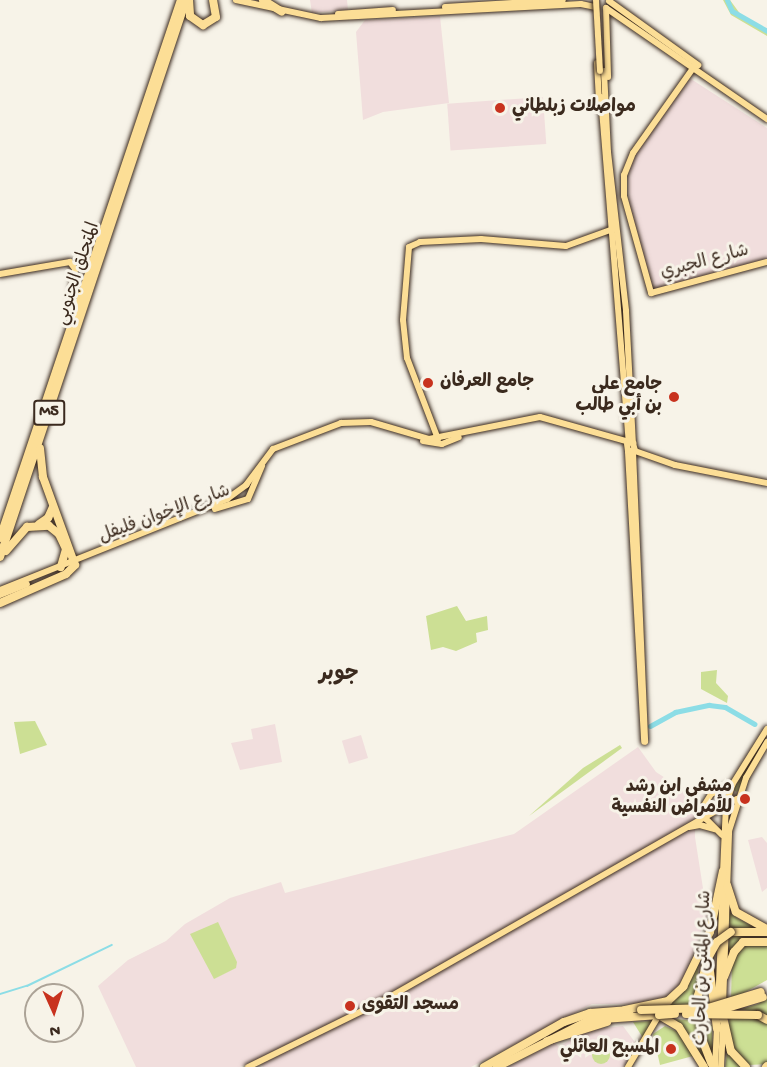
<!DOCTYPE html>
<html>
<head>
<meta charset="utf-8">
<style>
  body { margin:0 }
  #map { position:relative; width:767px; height:1067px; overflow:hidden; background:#f7f3e8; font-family:"Gochi Hand","Playpen Sans Arabic",sans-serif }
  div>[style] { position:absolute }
  .built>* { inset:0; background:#f1dedd; transform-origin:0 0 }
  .green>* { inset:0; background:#ccdf94 }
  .round { border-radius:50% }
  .stream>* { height:1.5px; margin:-0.75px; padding:0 0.75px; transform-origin:0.75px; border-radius:0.75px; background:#8cdde6 }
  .river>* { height:5px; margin:-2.5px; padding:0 2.5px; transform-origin:2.5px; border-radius:2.5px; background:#8cdde6 }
  .roads { filter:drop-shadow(0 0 2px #3b2a1e) drop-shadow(0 0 2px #3b2a1e) }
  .major>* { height:6px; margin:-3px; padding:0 3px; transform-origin:3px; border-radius:3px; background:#fcde96 }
  .highway>* { height:8px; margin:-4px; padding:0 4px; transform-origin:4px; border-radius:4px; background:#fcde96 }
  .bridges { filter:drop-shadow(0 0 2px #3b2a1e) drop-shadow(0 0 2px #3b2a1e) }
  .major-bridge>* { height:6px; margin:-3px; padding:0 3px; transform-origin:3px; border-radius:3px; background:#fcde96 }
  .highway-bridge>* { height:8px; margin:-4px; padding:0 4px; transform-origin:4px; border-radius:4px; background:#fcde96 }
  .dots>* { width:16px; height:16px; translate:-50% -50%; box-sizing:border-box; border:3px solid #f7f3e8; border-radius:50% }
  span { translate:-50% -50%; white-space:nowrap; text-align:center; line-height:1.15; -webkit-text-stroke:6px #f7f3e8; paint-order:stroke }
  .shield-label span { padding:2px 4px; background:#f7f3e8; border:2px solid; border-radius:4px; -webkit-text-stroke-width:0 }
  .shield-label { font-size:16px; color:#3b2a1e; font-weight:700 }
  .poi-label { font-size:18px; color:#3b2a1e; font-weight:700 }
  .left { translate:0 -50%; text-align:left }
  .right { translate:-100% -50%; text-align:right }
  .street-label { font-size:18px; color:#3b2a1e }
  .quarter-label { font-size:21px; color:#3b2a1e; font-weight:700 }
  .north { position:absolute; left:24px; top:983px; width:60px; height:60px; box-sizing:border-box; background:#f7f3e8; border:2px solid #aca397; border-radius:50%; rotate:177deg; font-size:16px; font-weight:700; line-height:24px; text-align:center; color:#3b2a1e }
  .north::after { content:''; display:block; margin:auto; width:21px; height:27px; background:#c8321e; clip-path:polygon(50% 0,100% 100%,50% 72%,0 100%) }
</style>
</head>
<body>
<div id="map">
  <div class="built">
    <i style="clip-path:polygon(310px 0,347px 0,348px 10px,312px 13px)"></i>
    <i style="clip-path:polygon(440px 16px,449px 103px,383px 112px,363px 120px,356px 32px,365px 20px)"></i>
    <i style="clip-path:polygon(691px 79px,767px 128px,767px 259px,653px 291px,629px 202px,628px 176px,635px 154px,686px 80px)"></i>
    <i style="left:543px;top:97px;width:47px;height:96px;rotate:86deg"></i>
    <i style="clip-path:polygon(275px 724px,282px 762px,240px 770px,231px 743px,253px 739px,251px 729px)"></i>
    <i style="left:361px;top:735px;width:24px;height:20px;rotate:73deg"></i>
    <i style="clip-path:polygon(638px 747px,656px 772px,679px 787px,691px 787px,695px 802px,695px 837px,707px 914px,686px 975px,669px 997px,648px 1004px,592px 1004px,471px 1067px,263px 1067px,257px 1059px,240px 1067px,136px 1067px,98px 986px,128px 960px,166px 941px,185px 924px,230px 898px,281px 882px,285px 893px,514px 834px)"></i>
    <i style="clip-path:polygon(762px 837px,767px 843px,767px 888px,762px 892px,748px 840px)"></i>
    <i style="clip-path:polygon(623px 1026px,637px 1045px,624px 1067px,509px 1067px,554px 1042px,559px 1047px,586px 1030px)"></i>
  </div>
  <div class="green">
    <i style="clip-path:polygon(723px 0,730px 0,741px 15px,767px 29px,767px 36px,731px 15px)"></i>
    <i style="clip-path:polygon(457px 606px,466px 621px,487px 616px,488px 630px,476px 633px,477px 642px,456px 651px,443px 647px,431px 650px,426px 616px)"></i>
    <i style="clip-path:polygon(717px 670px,716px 683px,728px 696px,727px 703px,701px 689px,701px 672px)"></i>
    <i style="clip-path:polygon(35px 721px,47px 745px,20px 754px,14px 722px)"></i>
    <i style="clip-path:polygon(767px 734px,737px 792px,733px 790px)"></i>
    <i style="clip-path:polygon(620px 745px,622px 748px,529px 816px,583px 768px)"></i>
    <i style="clip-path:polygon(728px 911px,737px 918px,765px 933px,748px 928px,730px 930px)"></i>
    <i style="clip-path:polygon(218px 922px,237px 962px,236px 968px,214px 979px,190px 934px)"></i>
    <i style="clip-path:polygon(754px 934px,767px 938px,767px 940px,745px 939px,727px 956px,730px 936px)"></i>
    <i style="clip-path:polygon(744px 945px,767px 945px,767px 980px,731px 1000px,732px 961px)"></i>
    <i style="clip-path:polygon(699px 960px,695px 1005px,668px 1005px,689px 982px)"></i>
    <i style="clip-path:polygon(767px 998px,767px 1017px,742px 1009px,758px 1004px)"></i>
    <i style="clip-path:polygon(745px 1014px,767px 1022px,767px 1064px,749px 1065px,736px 1053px,729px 1037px,729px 1016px)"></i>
    <i style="clip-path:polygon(676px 1019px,696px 1021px,701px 1046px,712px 1067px,705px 1067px)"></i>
    <i style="clip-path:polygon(653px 1021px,643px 1038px,633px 1022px)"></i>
    <i style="clip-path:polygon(712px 1025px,713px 1056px,711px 1057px,703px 1026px)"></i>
    <i style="clip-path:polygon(665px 1026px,678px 1032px,693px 1056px,660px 1065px,653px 1034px)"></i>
    <i class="round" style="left:592px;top:1046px;width:18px;height:18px"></i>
    <i style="clip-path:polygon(728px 1048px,731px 1056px,742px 1067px,725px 1067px)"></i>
  </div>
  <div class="stream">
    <i style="left:0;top:994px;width:28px;rotate:-17deg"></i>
    <i style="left:27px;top:986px;width:94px;rotate:-25.8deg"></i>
  </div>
  <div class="river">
    <i style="left:727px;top:0;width:12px;rotate:66deg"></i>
    <i style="left:732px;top:11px;width:40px;rotate:29.7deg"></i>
    <i style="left:650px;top:726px;width:29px;rotate:-29deg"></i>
    <i style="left:675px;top:712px;width:35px;rotate:-12deg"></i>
    <i style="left:709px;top:705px;width:16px;rotate:7deg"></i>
    <i style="left:725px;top:707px;width:34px;rotate:30deg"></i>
  </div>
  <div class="roads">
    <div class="major">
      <i style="left:236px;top:0;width:87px;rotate:12deg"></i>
      <i style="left:321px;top:18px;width:260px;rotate:-3.1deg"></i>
      <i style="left:581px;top:4px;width:14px;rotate:12deg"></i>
      <i style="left:609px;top:1px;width:110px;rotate:35.7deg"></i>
      <i style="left:445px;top:7px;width:118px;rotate:-3.4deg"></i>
      <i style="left:606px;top:8px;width:196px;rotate:34.6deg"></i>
      <i style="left:606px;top:8px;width:69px;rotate:88.3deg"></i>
      <i style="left:338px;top:14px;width:55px;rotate:-4.2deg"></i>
      <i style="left:597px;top:63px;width:38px;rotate:87deg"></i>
      <i style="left:696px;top:64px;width:109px;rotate:125.3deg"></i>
      <i style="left:633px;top:153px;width:24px;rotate:112deg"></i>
      <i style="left:624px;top:175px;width:21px;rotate:90deg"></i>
      <i style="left:624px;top:196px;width:101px;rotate:74.4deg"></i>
      <i style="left:651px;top:293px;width:120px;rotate:-15deg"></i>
      <i style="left:604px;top:71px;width:81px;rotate:87.2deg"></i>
      <i style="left:608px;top:152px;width:160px;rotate:83.5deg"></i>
      <i style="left:626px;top:311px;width:132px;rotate:87deg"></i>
      <i style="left:601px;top:97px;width:347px;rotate:85.4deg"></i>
      <i style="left:0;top:274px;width:71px;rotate:-9.7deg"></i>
      <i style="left:70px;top:262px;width:9px;rotate:54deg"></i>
      <i style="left:75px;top:269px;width:36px;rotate:95deg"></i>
      <i style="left:72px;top:305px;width:6px;rotate:59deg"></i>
      <i style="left:438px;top:439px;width:87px;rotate:-110.9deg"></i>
      <i style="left:407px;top:358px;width:38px;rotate:-96deg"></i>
      <i style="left:403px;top:320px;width:73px;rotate:-85.3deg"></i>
      <i style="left:409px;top:247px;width:12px;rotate:-24deg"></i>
      <i style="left:420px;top:242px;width:61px;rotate:-2.8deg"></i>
      <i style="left:481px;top:239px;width:85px;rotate:4.7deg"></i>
      <i style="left:566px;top:246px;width:50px;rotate:-19.9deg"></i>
      <i style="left:423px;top:441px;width:19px;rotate:9deg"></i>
      <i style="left:442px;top:444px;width:18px;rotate:-22deg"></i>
      <i style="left:635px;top:451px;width:42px;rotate:19.3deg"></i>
      <i style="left:675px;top:465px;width:94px;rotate:11.1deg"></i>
      <i style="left:628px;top:452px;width:290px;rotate:86.8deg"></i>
      <i style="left:633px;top:452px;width:290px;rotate:87.6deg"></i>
      <i style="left:215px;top:509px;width:34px;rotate:-17deg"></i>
      <i style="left:248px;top:499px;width:36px;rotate:-67deg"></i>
      <i style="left:0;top:590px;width:245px;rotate:-21.8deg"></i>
      <i style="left:227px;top:499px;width:24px;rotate:-36deg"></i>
      <i style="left:246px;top:485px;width:45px;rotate:-53.1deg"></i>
      <i style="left:273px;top:449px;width:73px;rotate:-20.9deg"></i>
      <i style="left:341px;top:423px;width:30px;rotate:-2deg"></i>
      <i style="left:371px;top:422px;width:60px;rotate:16.3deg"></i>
      <i style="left:429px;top:439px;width:113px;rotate:-11.2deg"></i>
      <i style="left:540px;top:417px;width:97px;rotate:15.6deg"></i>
      <i style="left:633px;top:443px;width:8px;rotate:76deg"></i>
      <i style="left:635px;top:451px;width:7px;rotate:180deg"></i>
      <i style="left:628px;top:451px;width:7px;rotate:-98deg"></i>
      <i style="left:0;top:595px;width:29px;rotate:-22deg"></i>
      <i style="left:689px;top:827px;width:11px;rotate:-10deg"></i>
      <i style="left:700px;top:825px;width:15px;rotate:16deg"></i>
      <i style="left:722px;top:835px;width:23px;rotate:-135deg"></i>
      <i style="left:706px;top:819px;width:12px;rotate:-104deg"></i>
      <i style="left:703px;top:807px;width:15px;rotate:-58deg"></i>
      <i style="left:711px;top:794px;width:23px;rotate:-23deg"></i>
      <i style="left:723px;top:873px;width:69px;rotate:-87.5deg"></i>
      <i style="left:726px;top:804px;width:20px;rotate:-72deg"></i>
      <i style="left:732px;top:785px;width:66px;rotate:-58deg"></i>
      <i style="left:723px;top:1006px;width:175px;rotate:-88deg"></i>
      <i style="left:729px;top:831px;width:56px;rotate:-72.2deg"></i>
      <i style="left:746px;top:778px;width:42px;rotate:-59.7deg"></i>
      <i style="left:718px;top:1008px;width:125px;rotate:-87.7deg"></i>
      <i style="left:248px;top:1067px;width:154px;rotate:-26.2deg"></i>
      <i style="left:386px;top:999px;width:404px;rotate:-29.7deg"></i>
      <i style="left:628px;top:1067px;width:61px;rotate:-59.2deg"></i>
      <i style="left:715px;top:1067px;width:40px;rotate:-87.1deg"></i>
      <i style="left:721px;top:1067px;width:41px;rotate:-87.2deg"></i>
    </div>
    <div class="highway">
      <i style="left:189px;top:0;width:16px;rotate:86deg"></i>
      <i style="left:190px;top:16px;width:16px;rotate:35deg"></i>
      <i style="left:203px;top:25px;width:15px;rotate:-32deg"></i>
      <i style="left:216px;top:17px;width:17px;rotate:-100deg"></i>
      <i style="left:263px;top:0;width:22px;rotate:32deg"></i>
      <i style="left:39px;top:524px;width:11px;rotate:-34deg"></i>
      <i style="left:48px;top:518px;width:12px;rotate:-66deg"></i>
      <i style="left:0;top:538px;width:568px;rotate:-71.41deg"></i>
      <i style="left:6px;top:551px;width:32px;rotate:-49deg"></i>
      <i style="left:27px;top:527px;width:22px;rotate:-3deg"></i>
      <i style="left:49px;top:526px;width:13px;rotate:39deg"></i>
      <i style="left:59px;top:534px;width:17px;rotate:65deg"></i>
      <i style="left:66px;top:549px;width:19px;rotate:106deg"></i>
      <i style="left:0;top:557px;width:587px;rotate:-71.53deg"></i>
      <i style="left:0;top:603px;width:72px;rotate:-23.7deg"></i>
      <i style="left:66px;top:574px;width:13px;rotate:-45deg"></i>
      <i style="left:75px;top:565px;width:94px;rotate:-110deg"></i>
      <i style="left:43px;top:477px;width:29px;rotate:-96deg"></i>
      <i style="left:727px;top:885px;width:28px;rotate:72deg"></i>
      <i style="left:736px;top:912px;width:35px;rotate:29deg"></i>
      <i style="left:731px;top:932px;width:36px"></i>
      <i style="left:708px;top:958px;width:39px;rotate:105deg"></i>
      <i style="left:698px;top:996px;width:43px;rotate:84.7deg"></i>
      <i style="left:702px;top:1039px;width:26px;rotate:69deg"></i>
      <i style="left:709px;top:963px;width:66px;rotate:83.1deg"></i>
      <i style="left:724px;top:977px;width:27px;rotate:-68deg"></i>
      <i style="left:734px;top:952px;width:13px;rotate:-48deg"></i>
      <i style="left:743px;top:942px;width:24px"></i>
      <i style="left:625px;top:1010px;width:44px;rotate:-11.8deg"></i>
      <i style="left:668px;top:1001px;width:21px;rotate:-43deg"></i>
      <i style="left:683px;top:987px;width:61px;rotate:-63.9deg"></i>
      <i style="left:710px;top:932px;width:62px;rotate:-78deg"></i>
      <i style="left:758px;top:1015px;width:10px;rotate:29deg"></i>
      <i style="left:723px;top:1017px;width:35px;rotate:77deg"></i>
      <i style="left:731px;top:1051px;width:22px;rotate:47deg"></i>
      <i style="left:547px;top:1041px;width:63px;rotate:-17.6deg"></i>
      <i style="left:484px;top:1067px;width:92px;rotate:-29.4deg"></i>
      <i style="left:564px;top:1022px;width:28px;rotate:-19deg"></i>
      <i style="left:590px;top:1013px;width:40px;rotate:-4.3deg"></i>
      <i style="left:497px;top:1067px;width:104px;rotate:-26.8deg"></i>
      <i style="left:590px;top:1020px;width:69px;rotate:-4.1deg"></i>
      <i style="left:659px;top:1015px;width:23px;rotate:31deg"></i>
      <i style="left:679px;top:1027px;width:47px;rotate:58deg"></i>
      <i style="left:766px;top:1067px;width:1px;rotate:-45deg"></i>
    </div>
  </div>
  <div class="bridges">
    <div class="major-bridge">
      <i style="left:596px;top:0;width:71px;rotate:86.8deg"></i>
    </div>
    <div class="highway-bridge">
      <i style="left:708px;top:958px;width:18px;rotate:-61deg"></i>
      <i style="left:717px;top:942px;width:17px;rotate:-36deg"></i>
      <i style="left:641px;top:1010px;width:67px;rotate:-1.7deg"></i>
      <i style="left:708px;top:1008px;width:55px;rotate:-16.8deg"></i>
      <i style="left:714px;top:1012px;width:51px;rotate:-17deg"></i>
      <i style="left:686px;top:1014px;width:72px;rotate:0.8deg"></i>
      <i style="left:659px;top:1015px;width:16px;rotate:-4deg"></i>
    </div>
  </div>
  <div class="dots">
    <i style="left:500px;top:108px;background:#c8321e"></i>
    <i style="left:428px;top:383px;background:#c8321e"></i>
    <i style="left:674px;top:397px;background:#c8321e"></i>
    <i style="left:745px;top:799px;background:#c8321e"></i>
    <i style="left:350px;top:1006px;background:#c8321e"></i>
    <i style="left:671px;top:1049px;background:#c8321e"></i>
  </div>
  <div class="shield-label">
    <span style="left:49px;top:413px">M5</span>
  </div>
  <div class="poi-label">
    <span class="left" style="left:512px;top:108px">مواصلات زبلطاني</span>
    <span class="left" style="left:440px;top:383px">جامع العرفان</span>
    <span class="right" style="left:662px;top:397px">جامع علي<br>بن أبي طالب</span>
    <span class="right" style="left:732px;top:799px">مشفى ابن رشد<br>للأمراض النفسية</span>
    <span class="left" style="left:362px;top:1006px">مسجد التقوى</span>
    <span class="right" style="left:659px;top:1049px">المسبح العائلي</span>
  </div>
  <div class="street-label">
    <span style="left:705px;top:263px;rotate:-15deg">شارع الجبري</span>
    <span style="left:79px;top:274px;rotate:-72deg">المتحلق الجنوبي</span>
    <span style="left:165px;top:515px;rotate:-20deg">شارع الإخوان فليفل</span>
    <span style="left:704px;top:968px;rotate:-88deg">شارع المثنى بن الحارث</span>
  </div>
  <div class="quarter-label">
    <span style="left:339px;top:676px">جوبر</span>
  </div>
  <div class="north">N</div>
</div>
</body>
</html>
